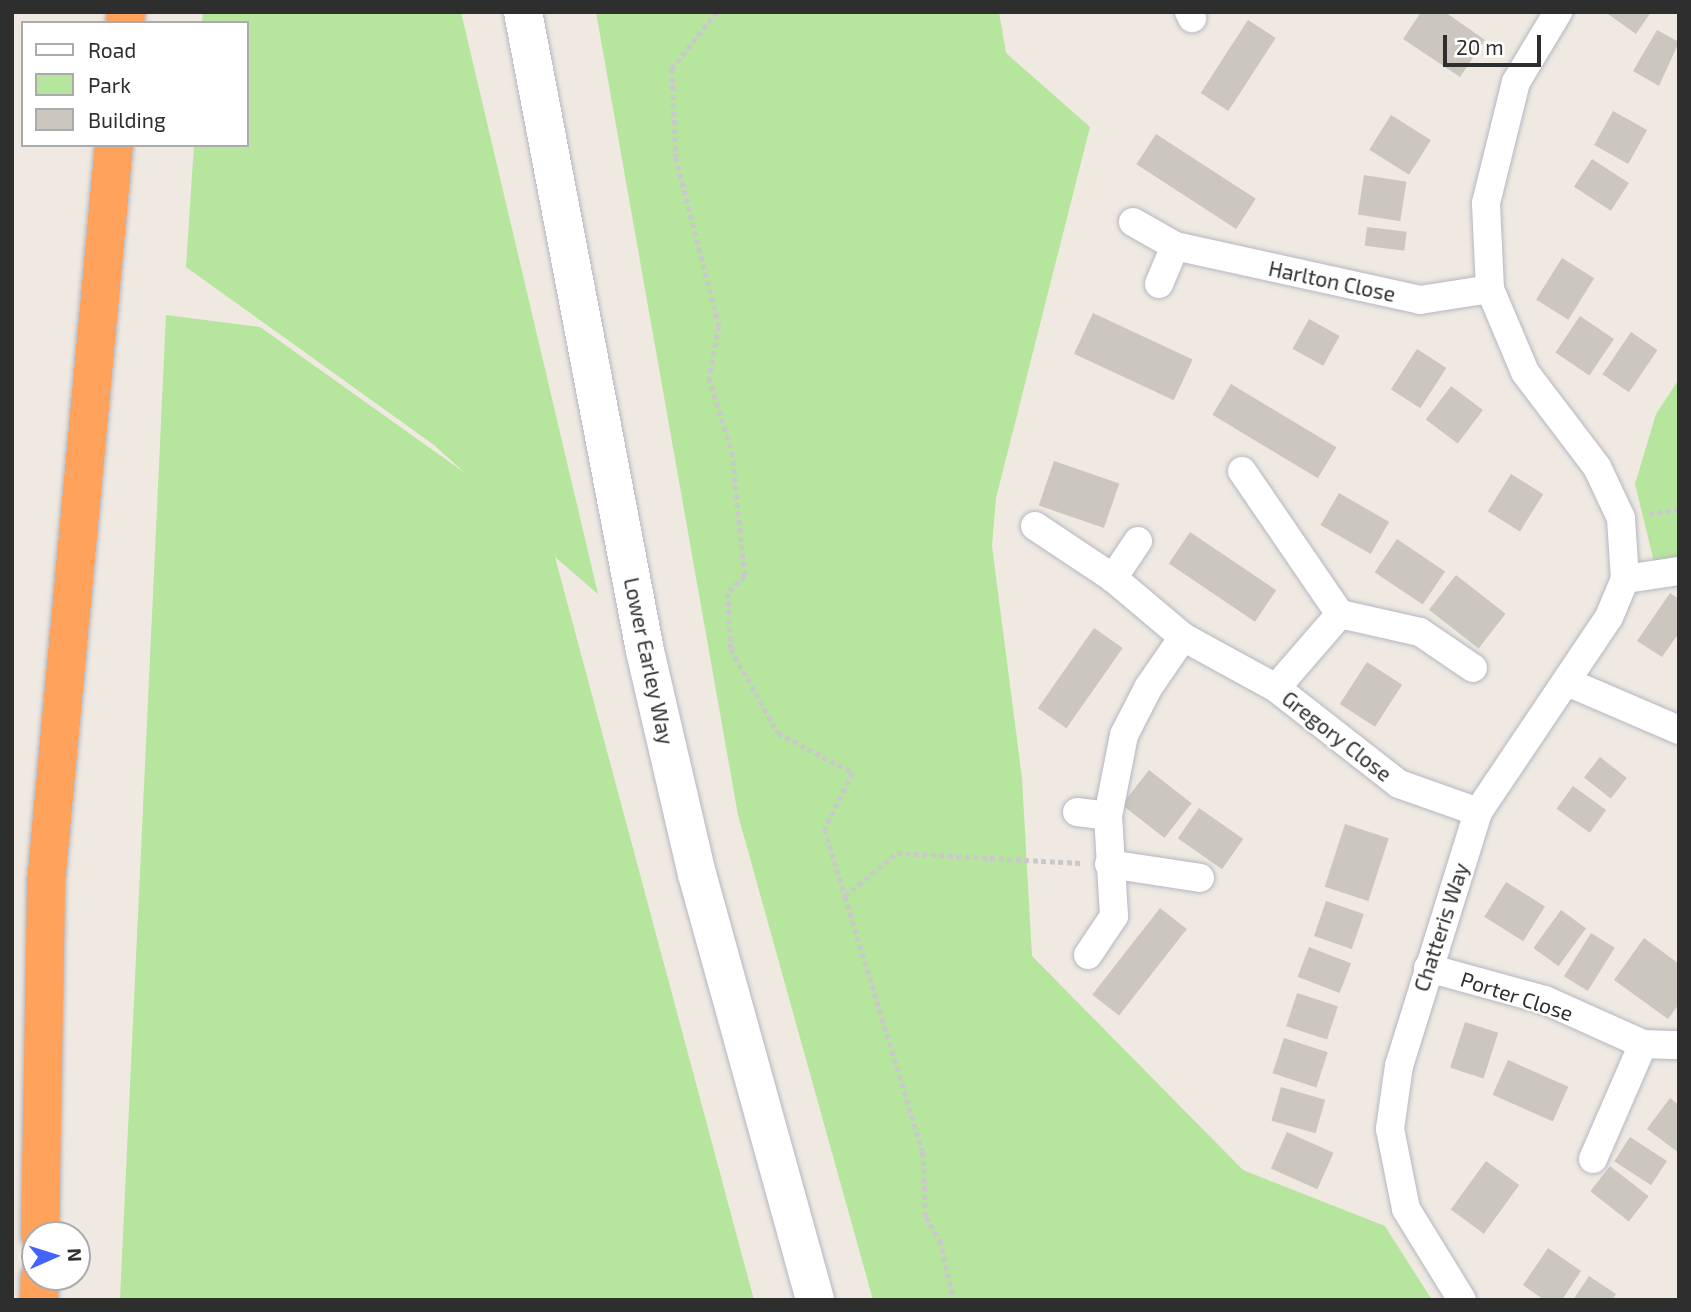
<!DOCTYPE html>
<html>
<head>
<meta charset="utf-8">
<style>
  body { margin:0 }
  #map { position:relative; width:1691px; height:1312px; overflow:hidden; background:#efe9e1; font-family:"Exo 2",sans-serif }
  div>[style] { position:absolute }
  .green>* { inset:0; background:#b6e59e }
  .building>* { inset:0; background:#cbc7bf; transform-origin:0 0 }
  .path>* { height:4.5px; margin-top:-2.25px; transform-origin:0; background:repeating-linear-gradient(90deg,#c9c9c9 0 5px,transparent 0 8.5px) }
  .roads { filter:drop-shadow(0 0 2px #b4b7c1) drop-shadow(0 0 2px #b4b7c1) }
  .street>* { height:28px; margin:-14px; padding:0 14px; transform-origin:14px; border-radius:14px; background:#fff }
  .secondary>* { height:38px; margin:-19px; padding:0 19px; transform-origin:19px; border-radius:19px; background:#fff }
  .highway>* { height:38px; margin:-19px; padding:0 19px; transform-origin:19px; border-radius:19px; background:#ffa35c }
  span { translate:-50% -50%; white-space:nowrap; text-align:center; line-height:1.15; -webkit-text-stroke:5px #fff; paint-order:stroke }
  .street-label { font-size:21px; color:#2e2e2e }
  .frame { position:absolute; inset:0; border:14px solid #2e2e2e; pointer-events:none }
  .legend { position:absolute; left:21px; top:21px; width:228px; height:126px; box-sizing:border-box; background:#fff; border:2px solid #ababab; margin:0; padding:9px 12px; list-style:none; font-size:21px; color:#2e2e2e }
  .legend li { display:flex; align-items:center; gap:14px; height:35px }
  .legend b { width:35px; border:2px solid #ababab }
  .north { position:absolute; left:21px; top:1221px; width:70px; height:70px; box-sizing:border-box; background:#fff; border:2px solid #ababab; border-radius:50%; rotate:87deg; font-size:19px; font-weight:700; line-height:28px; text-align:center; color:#2e2e2e }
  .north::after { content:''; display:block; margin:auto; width:24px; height:32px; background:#4264fb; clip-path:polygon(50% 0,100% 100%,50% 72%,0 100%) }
  .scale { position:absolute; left:1443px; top:35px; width:98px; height:32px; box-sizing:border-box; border:4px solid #2e2e2e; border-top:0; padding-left:9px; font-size:21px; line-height:24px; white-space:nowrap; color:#2e2e2e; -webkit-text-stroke:5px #fff; paint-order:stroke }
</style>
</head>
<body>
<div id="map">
  <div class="green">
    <i style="clip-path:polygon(203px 12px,461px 12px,598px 594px,555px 557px,754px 1300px,120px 1300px,166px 315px,260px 327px,465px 473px,434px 445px,186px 267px,194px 145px,247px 145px,247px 23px,202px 23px)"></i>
    <i style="clip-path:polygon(596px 12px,999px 12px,1006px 53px,1090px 127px,996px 498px,992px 546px,1022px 778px,1032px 956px,1243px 1170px,1385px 1226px,1432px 1300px,873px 1300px,738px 815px)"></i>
    <i style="clip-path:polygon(1679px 379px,1679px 559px,1654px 562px,1635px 484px,1656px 414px)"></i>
  </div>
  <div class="building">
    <i style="clip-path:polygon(1421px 12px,1445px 12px,1485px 40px,1460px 77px,1403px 39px)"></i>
    <i style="clip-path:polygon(1605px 12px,1651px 12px,1636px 34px)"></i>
    <i style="left:1248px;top:20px;width:33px;height:87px;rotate:33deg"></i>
    <i style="clip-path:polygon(1657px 30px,1679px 42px,1659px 86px,1633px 71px)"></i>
    <i style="left:1613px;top:111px;width:39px;height:39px;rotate:29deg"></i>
    <i style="left:1391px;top:115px;width:47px;height:41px;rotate:32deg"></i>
    <i style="left:1156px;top:134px;width:119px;height:36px;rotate:33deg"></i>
    <i style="left:1592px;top:159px;width:44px;height:33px;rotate:33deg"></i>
    <i style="left:1364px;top:175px;width:43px;height:40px;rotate:9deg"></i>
    <i style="left:1367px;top:227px;width:40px;height:19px;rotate:7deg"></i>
    <i style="left:1562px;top:258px;width:38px;height:49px;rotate:32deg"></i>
    <i style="left:1093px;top:313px;width:110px;height:45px;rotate:25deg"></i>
    <i style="left:1580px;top:316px;width:41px;height:44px;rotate:34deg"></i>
    <i style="left:1309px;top:319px;width:35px;height:34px;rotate:29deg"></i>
    <i style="left:1631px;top:332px;width:32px;height:51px;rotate:34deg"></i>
    <i style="left:1417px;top:349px;width:35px;height:48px;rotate:33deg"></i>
    <i style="left:1231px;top:384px;width:123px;height:36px;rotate:31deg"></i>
    <i style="left:1451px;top:386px;width:40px;height:42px;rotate:37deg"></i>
    <i style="left:1054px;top:461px;width:69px;height:47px;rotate:19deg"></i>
    <i style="left:1511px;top:474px;width:38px;height:44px;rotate:32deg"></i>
    <i style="left:1339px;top:493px;width:58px;height:37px;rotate:30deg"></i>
    <i style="left:1190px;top:532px;width:104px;height:38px;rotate:34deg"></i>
    <i style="left:1397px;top:539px;width:58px;height:40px;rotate:34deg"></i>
    <i style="left:1456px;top:575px;width:63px;height:44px;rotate:38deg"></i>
    <i style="clip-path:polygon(1670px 593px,1679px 599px,1679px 633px,1662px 657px,1637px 641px)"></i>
    <i style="left:1094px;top:628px;width:35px;height:98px;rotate:35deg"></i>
    <i style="left:1367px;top:662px;width:42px;height:50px;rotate:33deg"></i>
    <i style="left:1600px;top:757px;width:34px;height:26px;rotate:38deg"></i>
    <i style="left:1149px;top:770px;width:54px;height:44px;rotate:38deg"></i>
    <i style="left:1573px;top:786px;width:41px;height:28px;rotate:36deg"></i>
    <i style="left:1199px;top:808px;width:54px;height:37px;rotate:35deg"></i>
    <i style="left:1345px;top:824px;width:46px;height:66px;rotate:18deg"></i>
    <i style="left:1506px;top:882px;width:46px;height:41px;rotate:32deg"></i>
    <i style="left:1326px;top:901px;width:40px;height:37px;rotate:19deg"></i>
    <i style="left:1160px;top:908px;width:34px;height:110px;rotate:38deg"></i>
    <i style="left:1561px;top:910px;width:31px;height:47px;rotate:36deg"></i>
    <i style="left:1591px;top:933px;width:28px;height:51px;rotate:32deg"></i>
    <i style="clip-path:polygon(1644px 938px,1679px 964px,1679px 1004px,1668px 1019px,1614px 980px)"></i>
    <i style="left:1309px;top:947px;width:45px;height:32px;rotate:21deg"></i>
    <i style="left:1297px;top:993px;width:43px;height:35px;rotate:18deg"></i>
    <i style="left:1465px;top:1022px;width:35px;height:48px;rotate:18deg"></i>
    <i style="left:1284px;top:1038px;width:46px;height:37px;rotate:18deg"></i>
    <i style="left:1508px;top:1060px;width:66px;height:38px;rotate:24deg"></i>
    <i style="left:1281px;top:1087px;width:46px;height:35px;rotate:16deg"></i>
    <i style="clip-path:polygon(1670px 1098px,1679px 1105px,1679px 1153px,1647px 1129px)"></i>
    <i style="left:1287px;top:1132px;width:51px;height:40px;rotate:24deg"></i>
    <i style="left:1630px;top:1137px;width:44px;height:29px;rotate:33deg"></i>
    <i style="left:1486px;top:1161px;width:41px;height:60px;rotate:36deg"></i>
    <i style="left:1610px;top:1166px;width:49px;height:32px;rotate:38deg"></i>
    <i style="clip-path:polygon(1548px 1248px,1581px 1271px,1562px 1300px,1544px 1300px,1523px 1285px)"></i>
    <i style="clip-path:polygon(1589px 1276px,1616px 1294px,1612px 1300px,1573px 1300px)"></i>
  </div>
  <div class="path">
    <i style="left:717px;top:12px;width:73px;rotate:128.3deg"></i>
    <i style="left:672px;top:69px;width:88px;rotate:87.4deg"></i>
    <i style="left:676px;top:157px;width:174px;rotate:75.7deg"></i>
    <i style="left:719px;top:326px;width:53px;rotate:100.9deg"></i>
    <i style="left:709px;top:378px;width:77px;rotate:72.7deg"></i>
    <i style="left:732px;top:452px;width:125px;rotate:84deg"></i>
    <i style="left:745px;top:576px;width:24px;rotate:135deg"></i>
    <i style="left:728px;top:593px;width:56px;rotate:86.9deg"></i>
    <i style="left:731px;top:649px;width:96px;rotate:60.8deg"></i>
    <i style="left:778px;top:733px;width:85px;rotate:28.1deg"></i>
    <i style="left:853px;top:773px;width:63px;rotate:116.6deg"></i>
    <i style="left:825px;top:829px;width:70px;rotate:73.4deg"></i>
    <i style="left:845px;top:896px;width:67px;rotate:-39.6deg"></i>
    <i style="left:897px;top:853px;width:184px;rotate:3.1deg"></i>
    <i style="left:1649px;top:514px;width:30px;rotate:-9deg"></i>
    <i style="left:845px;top:896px;width:268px;rotate:73.1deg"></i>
    <i style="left:923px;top:1152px;width:65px;rotate:87.4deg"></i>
    <i style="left:926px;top:1217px;width:27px;rotate:59deg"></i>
    <i style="left:940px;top:1240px;width:62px;rotate:76.9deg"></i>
  </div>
  <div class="roads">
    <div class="street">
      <i style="left:1189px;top:12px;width:7px;rotate:63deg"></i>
      <i style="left:1133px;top:222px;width:48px;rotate:29.7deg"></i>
      <i style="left:1159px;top:284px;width:41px;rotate:-67.2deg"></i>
      <i style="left:1175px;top:246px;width:251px;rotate:12.4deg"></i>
      <i style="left:1420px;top:300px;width:71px;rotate:-8.9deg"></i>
      <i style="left:1242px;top:471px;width:173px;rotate:55.6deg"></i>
      <i style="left:1035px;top:526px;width:94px;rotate:33.7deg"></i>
      <i style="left:1138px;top:541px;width:45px;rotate:124deg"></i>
      <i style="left:1113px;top:578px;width:92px;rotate:40.1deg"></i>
      <i style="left:1183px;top:637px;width:106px;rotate:28.7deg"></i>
      <i style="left:1276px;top:688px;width:156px;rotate:38deg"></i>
      <i style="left:1399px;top:784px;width:84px;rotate:19.5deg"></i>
      <i style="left:1625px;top:579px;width:55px;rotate:-8.4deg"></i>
      <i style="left:1567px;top:682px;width:122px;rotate:23.2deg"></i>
      <i style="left:1276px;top:688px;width:98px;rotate:-49.1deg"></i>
      <i style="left:1340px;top:614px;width:82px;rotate:12.7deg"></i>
      <i style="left:1420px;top:632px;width:64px;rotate:34.2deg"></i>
      <i style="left:1077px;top:812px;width:31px;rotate:7deg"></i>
      <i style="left:1109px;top:864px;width:92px;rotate:8.7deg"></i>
      <i style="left:1088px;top:955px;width:47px;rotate:-56.3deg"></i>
      <i style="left:1114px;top:916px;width:100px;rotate:-93.4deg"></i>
      <i style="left:1108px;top:816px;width:83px;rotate:-78.8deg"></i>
      <i style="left:1124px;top:735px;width:53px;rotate:-62.9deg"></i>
      <i style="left:1148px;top:688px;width:62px;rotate:-55.5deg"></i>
      <i style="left:1428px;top:968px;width:121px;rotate:15.3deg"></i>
      <i style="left:1545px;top:1000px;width:107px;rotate:24.2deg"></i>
      <i style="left:1643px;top:1044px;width:36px;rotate:2deg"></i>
      <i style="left:1593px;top:1159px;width:125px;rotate:-66.5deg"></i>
      <i style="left:1462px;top:1300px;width:107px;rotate:-121.6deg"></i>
      <i style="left:1406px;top:1209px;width:82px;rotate:-101.3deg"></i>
      <i style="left:1390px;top:1129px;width:64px;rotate:-81.9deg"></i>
      <i style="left:1399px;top:1066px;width:266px;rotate:-72.7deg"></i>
      <i style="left:1478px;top:812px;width:235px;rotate:-56.1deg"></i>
      <i style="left:1609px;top:617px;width:41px;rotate:-67.2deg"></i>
      <i style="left:1625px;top:579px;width:61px;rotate:-93.8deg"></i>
      <i style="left:1621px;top:518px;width:56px;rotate:-115.2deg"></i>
      <i style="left:1597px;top:467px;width:119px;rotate:-127.2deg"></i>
      <i style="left:1525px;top:372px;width:90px;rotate:-112.9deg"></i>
      <i style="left:1490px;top:289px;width:86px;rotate:-92.7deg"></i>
      <i style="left:1486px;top:203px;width:125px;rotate:-76.1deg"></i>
      <i style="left:1516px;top:82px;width:82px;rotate:-59deg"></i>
    </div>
    <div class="secondary">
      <i style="left:523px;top:12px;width:651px;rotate:79.19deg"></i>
      <i style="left:645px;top:651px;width:229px;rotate:76.9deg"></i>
      <i style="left:697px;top:874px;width:442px;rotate:74.5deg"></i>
    </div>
    <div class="highway">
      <i style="left:125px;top:23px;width:11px;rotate:-85deg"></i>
      <i style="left:40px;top:1235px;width:352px;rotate:-89deg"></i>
      <i style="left:46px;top:883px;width:741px;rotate:-84.74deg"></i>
      <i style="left:39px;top:1300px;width:23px;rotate:-88deg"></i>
    </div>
  </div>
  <div class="street-label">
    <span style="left:1332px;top:281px;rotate:12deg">Harlton Close</span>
    <span style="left:649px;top:661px;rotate:78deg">Lower Earley Way</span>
    <span style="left:1337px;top:736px;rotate:38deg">Gregory Close</span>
    <span style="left:1441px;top:927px;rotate:-72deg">Chatteris Way</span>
    <span style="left:1517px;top:996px;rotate:18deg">Porter Close</span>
  </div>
  <div class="frame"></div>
  <ul class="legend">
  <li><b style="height:9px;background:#fff"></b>Road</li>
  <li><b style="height:19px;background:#b6e59e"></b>Park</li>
  <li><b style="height:19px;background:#cbc7bf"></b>Building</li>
  </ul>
  <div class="north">N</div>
  <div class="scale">20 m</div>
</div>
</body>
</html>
